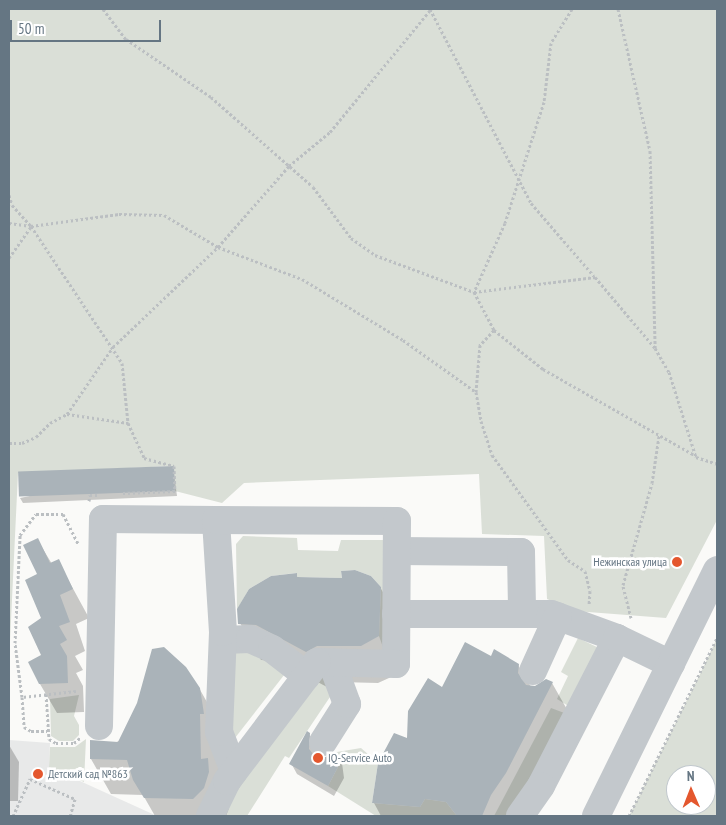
<!DOCTYPE html>
<html>
<head>
<meta charset="utf-8">
<style>
  body { margin:0 }
  #map { position:relative; width:726px; height:825px; overflow:hidden; background:#fafaf8; font-family:"PT Sans Narrow",sans-serif }
  div>[style] { position:absolute }
  .built>* { inset:0; background:#e8e9e9 }
  .green>* { inset:0; background:#dadfd7 }
  .shadow>* { inset:0; background:#0003 }
  .building>* { inset:0; background:#aab3b9; transform-origin:0 0 }
  .path>* { height:3px; margin-top:-1.5px; transform-origin:0; background:repeating-linear-gradient(90deg,#bbbfc2 0 2.5px,transparent 0 5px) }
  .minor>* { height:28px; margin:-14px; padding:0 14px; transform-origin:14px; border-radius:14px; background:#c3c8cc }
  .dots>* { width:14px; height:14px; translate:-50% -50%; box-sizing:border-box; border:2px solid #fff; border-radius:50% }
  span { translate:-50% -50%; white-space:nowrap; text-align:center; line-height:1.15; -webkit-text-stroke:5px #fff; paint-order:stroke }
  .poi-label { font-size:12px; color:#657683 }
  .right { translate:-100% -50%; text-align:right }
  .left { translate:0 -50%; text-align:left }
  .frame { position:absolute; inset:0; border:10px solid #657683; pointer-events:none }
  .north { position:absolute; left:666px; top:765px; width:50px; height:50px; box-sizing:border-box; background:#fff; border:1px solid #c1c8cd; border-radius:50%; rotate:359deg; font-size:14px; font-weight:700; line-height:20px; text-align:center; color:#657683 }
  .north::after { content:''; display:block; margin:auto; width:18px; height:22px; background:#e4572e; clip-path:polygon(50% 0,100% 100%,50% 72%,0 100%) }
  .scale { position:absolute; left:10px; top:20px; width:151px; height:22px; box-sizing:border-box; border:2px solid #657683; border-top:0; padding-left:6px; font-size:15px; line-height:18px; white-space:nowrap; color:#657683; -webkit-text-stroke:4px #fff; paint-order:stroke }
</style>
</head>
<body>
<div id="map">
  <div class="built">
    <i style="clip-path:polygon(9px 740px,50px 743px,49px 767px,157px 816px,9px 816px)"></i>
  </div>
  <div class="green">
    <i style="clip-path:polygon(9px 9px,717px 9px,717px 520px,666px 618px,575px 611px,547px 599px,544px 536px,482px 534px,479px 474px,244px 483px,222px 503px,175px 491px,173px 466px,18px 473px,9px 663px)"></i>
    <i style="clip-path:polygon(243px 536px,297px 538px,298px 550px,338px 551px,341px 540px,386px 540px,385px 653px,379px 636px,381px 587px,371px 576px,355px 570px,341px 571px,342px 578px,297px 577px,296px 573px,271px 576px,249px 589px,237px 610px,236px 544px)"></i>
    <i style="clip-path:polygon(578px 638px,601px 649px,570px 707px,557px 699px,568px 676px,561px 672px)"></i>
    <i style="clip-path:polygon(evenodd,717px 638px,717px 816px,629px 816px,703px 668px,717px 638px,676px 775px,706px 775px,706px 805px,676px 805px,676px 775px)"></i>
    <i style="clip-path:polygon(250px 647px,288px 670px,235px 738px,232px 728px,235px 650px)"></i>
    <i style="clip-path:polygon(326px 675px,332px 694px,289px 758px,285px 756px,247px 816px,217px 816px,303px 686px)"></i>
    <i style="clip-path:polygon(79px 695px,74px 716px,79px 725px,79px 735px,73px 741px,59px 741px,51px 736px,50px 699px)"></i>
    <i style="clip-path:polygon(551px 708px,567px 714px,511px 816px,494px 816px)"></i>
    <i style="clip-path:polygon(86px 739px,84px 782px,49px 767px,50px 747px,75px 747px)"></i>
    <i style="clip-path:polygon(361px 748px,378px 763px,372px 803px,420px 807px,425px 799px,446px 802px,457px 816px,376px 816px,328px 786px,338px 767px,337px 752px)"></i>
  </div>
  <div class="shadow">
    <i style="clip-path:polygon(173px 467px,177px 496px,23px 503px,20px 498px)"></i>
    <i style="clip-path:polygon(37px 539px,52px 564px,58px 561px,89px 618px,76px 624px,85px 651px,75px 656px,83px 670px,76px 673px,83px 686px,84px 712px,57px 713px,40px 684px,43px 619px)"></i>
    <i style="clip-path:polygon(296px 575px,298px 578px,380px 587px,401px 624px,400px 673px,378px 683px,339px 682px,327px 687px,278px 661px,261px 660px,240px 623px)"></i>
    <i style="clip-path:polygon(492px 658px,518px 665px,531px 687px,552px 683px,577px 727px,530px 816px,381px 816px,374px 803px,408px 740px,443px 688px)"></i>
    <i style="clip-path:polygon(199px 688px,220px 725px,229px 808px,226px 816px,155px 816px,143px 795px,111px 794px,91px 759px)"></i>
    <i style="clip-path:polygon(309px 734px,316px 745px,315px 754px,323px 759px,336px 752px,342px 763px,344px 778px,334px 796px,297px 774px,291px 763px)"></i>
    <i style="clip-path:polygon(9px 745px,19px 762px,18px 801px,9px 801px)"></i>
  </div>
  <div class="building">
    <i style="left:174px;top:466px;width:25px;height:156px;rotate:88deg"></i>
    <i style="clip-path:polygon(38px 538px,50px 563px,59px 559px,73px 589px,60px 595px,70px 622px,59px 626px,67px 640px,60px 644px,67px 656px,68px 683px,39px 684px,28px 662px,41px 655px,28px 627px,41px 618px,25px 580px,37px 574px,23px 545px)"></i>
    <i style="clip-path:polygon(355px 570px,371px 576px,381px 587px,379px 636px,361px 646px,317px 646px,306px 652px,256px 625px,238px 624px,237px 609px,249px 589px,271px 576px,297px 573px,297px 577px,342px 578px,341px 571px)"></i>
    <i style="clip-path:polygon(465px 642px,491px 656px,494px 649px,519px 664px,518px 673px,526px 685px,535px 686px,546px 679px,553px 682px,506px 773px,491px 795px,482px 816px,457px 816px,446px 802px,425px 799px,420px 807px,372px 803px,378px 763px,394px 733px,407px 738px,408px 711px,428px 678px,442px 687px)"></i>
    <i style="clip-path:polygon(164px 647px,186px 667px,200px 688px,204px 714px,200px 714px,201px 759px,208px 758px,209px 772px,204px 788px,193px 799px,144px 798px,133px 780px,127px 760px,90px 759px,90px 740px,118px 742px,137px 703px,152px 649px)"></i>
    <i style="clip-path:polygon(307px 731px,310px 733px,309px 749px,314px 755px,323px 758px,337px 752px,338px 767px,328px 786px,289px 764px)"></i>
  </div>
  <div class="path">
    <i style="left:103px;top:9px;width:38px;rotate:53deg"></i>
    <i style="left:126px;top:39px;width:103px;rotate:34.3deg"></i>
    <i style="left:211px;top:97px;width:136px;rotate:41.4deg"></i>
    <i style="left:313px;top:187px;width:64px;rotate:53.3deg"></i>
    <i style="left:351px;top:238px;width:29px;rotate:35deg"></i>
    <i style="left:375px;top:255px;width:106px;rotate:20.5deg"></i>
    <i style="left:474px;top:292px;width:122px;rotate:-7.1deg"></i>
    <i style="left:595px;top:277px;width:93px;rotate:49.8deg"></i>
    <i style="left:655px;top:348px;width:28px;rotate:60deg"></i>
    <i style="left:669px;top:372px;width:89px;rotate:72.4deg"></i>
    <i style="left:696px;top:457px;width:22px;rotate:18deg"></i>
    <i style="left:430px;top:9px;width:219px;rotate:62.5deg"></i>
    <i style="left:531px;top:203px;width:96px;rotate:49.2deg"></i>
    <i style="left:572px;top:9px;width:40px;rotate:122deg"></i>
    <i style="left:551px;top:43px;width:59px;rotate:96.8deg"></i>
    <i style="left:544px;top:102px;width:127px;rotate:107.9deg"></i>
    <i style="left:505px;top:223px;width:76px;rotate:114.2deg"></i>
    <i style="left:474px;top:292px;width:43px;rotate:62.2deg"></i>
    <i style="left:494px;top:330px;width:63px;rotate:38.5deg"></i>
    <i style="left:543px;top:369px;width:176px;rotate:29.6deg"></i>
    <i style="left:618px;top:9px;width:146px;rotate:77.3deg"></i>
    <i style="left:650px;top:151px;width:197px;rotate:88.5deg"></i>
    <i style="left:9px;top:195px;width:10px;rotate:73deg"></i>
    <i style="left:12px;top:205px;width:28px;rotate:48deg"></i>
    <i style="left:31px;top:226px;width:164px;rotate:56.4deg"></i>
    <i style="left:122px;top:363px;width:60px;rotate:84.3deg"></i>
    <i style="left:128px;top:423px;width:38px;rotate:65deg"></i>
    <i style="left:144px;top:458px;width:31px;rotate:15deg"></i>
    <i style="left:174px;top:466px;width:25px;rotate:88deg"></i>
    <i style="left:175px;top:491px;width:52px;rotate:177.8deg"></i>
    <i style="left:9px;top:223px;width:22px;rotate:8deg"></i>
    <i style="left:31px;top:226px;width:89px;rotate:-7.8deg"></i>
    <i style="left:119px;top:214px;width:45px;rotate:1.3deg"></i>
    <i style="left:164px;top:215px;width:63px;rotate:30.7deg"></i>
    <i style="left:218px;top:247px;width:90px;rotate:20.9deg"></i>
    <i style="left:302px;top:279px;width:118px;rotate:31.1deg"></i>
    <i style="left:403px;top:340px;width:90px;rotate:35.5deg"></i>
    <i style="left:9px;top:258px;width:39px;rotate:-55deg"></i>
    <i style="left:494px;top:330px;width:21px;rotate:133deg"></i>
    <i style="left:480px;top:345px;width:47px;rotate:94.9deg"></i>
    <i style="left:476px;top:392px;width:29px;rotate:80deg"></i>
    <i style="left:481px;top:421px;width:36px;rotate:72deg"></i>
    <i style="left:492px;top:455px;width:130px;rotate:54.1deg"></i>
    <i style="left:568px;top:560px;width:20px;rotate:33deg"></i>
    <i style="left:585px;top:571px;width:21px;rotate:76deg"></i>
    <i style="left:590px;top:591px;width:14px;rotate:94deg"></i>
    <i style="left:67px;top:414px;width:81px;rotate:-55.5deg"></i>
    <i style="left:113px;top:347px;width:145px;rotate:-43.6deg"></i>
    <i style="left:218px;top:247px;width:108px;rotate:-48.8deg"></i>
    <i style="left:289px;top:166px;width:53px;rotate:-39.7deg"></i>
    <i style="left:330px;top:132px;width:159px;rotate:-50.6deg"></i>
    <i style="left:9px;top:443px;width:13px"></i>
    <i style="left:22px;top:443px;width:15px;rotate:-23deg"></i>
    <i style="left:36px;top:437px;width:20px;rotate:-45deg"></i>
    <i style="left:50px;top:423px;width:19px;rotate:-28deg"></i>
    <i style="left:67px;top:414px;width:62px;rotate:8.4deg"></i>
    <i style="left:89px;top:501px;width:6px;rotate:-81deg"></i>
    <i style="left:90px;top:495px;width:10px"></i>
    <i style="left:631px;top:618px;width:34px;rotate:-104deg"></i>
    <i style="left:623px;top:585px;width:106px;rotate:-74.1deg"></i>
    <i style="left:652px;top:483px;width:48px;rotate:-81.5deg"></i>
    <i style="left:76px;top:691px;width:54px;rotate:173.7deg"></i>
    <i style="left:22px;top:697px;width:54px;rotate:-97.4deg"></i>
    <i style="left:15px;top:643px;width:108px;rotate:-87.3deg"></i>
    <i style="left:20px;top:535px;width:26px;rotate:-53deg"></i>
    <i style="left:36px;top:514px;width:27px"></i>
    <i style="left:63px;top:514px;width:34px;rotate:63deg"></i>
    <i style="left:46px;top:694px;width:45px;rotate:86.2deg"></i>
    <i style="left:49px;top:739px;width:8px;rotate:30deg"></i>
    <i style="left:56px;top:743px;width:18px"></i>
    <i style="left:74px;top:743px;width:8px;rotate:-40deg"></i>
    <i style="left:22px;top:697px;width:30px;rotate:86deg"></i>
    <i style="left:24px;top:727px;width:8px;rotate:30deg"></i>
    <i style="left:31px;top:731px;width:16px"></i>
    <i style="left:13px;top:816px;width:41px;rotate:-65.3deg"></i>
    <i style="left:30px;top:779px;width:49px;rotate:24deg"></i>
    <i style="left:75px;top:799px;width:18px;rotate:106deg"></i>
    <i style="left:629px;top:816px;width:199px;rotate:-63.7deg"></i>
    <i style="left:717px;top:816px;width:1px;rotate:-90deg"></i>
  </div>
  <div class="minor">
    <i style="left:397px;top:551px;width:124px;rotate:0.5deg"></i>
    <i style="left:521px;top:552px;width:60px;rotate:89deg"></i>
    <i style="left:396px;top:614px;width:155px"></i>
    <i style="left:551px;top:614px;width:70px;rotate:20deg"></i>
    <i style="left:617px;top:638px;width:166px;rotate:117.2deg"></i>
    <i style="left:541px;top:786px;width:37px;rotate:125deg"></i>
    <i style="left:617px;top:638px;width:60px;rotate:25.7deg"></i>
    <i style="left:223px;top:640px;width:27px;rotate:-2deg"></i>
    <i style="left:250px;top:639px;width:24px;rotate:24deg"></i>
    <i style="left:272px;top:649px;width:44px;rotate:37.6deg"></i>
    <i style="left:533px;top:671px;width:60px;rotate:-65.6deg"></i>
    <i style="left:99px;top:726px;width:207px;rotate:-88.9deg"></i>
    <i style="left:103px;top:519px;width:113px;rotate:0.5deg"></i>
    <i style="left:323px;top:742px;width:45px;rotate:-57.7deg"></i>
    <i style="left:347px;top:704px;width:44px;rotate:-110.1deg"></i>
    <i style="left:210px;top:816px;width:39px;rotate:-64deg"></i>
    <i style="left:227px;top:781px;width:12px;rotate:-55deg"></i>
    <i style="left:234px;top:771px;width:42px;rotate:-111deg"></i>
    <i style="left:219px;top:732px;width:100px;rotate:-87.7deg"></i>
    <i style="left:223px;top:632px;width:112px;rotate:-93.6deg"></i>
    <i style="left:216px;top:520px;width:181px;rotate:0.3deg"></i>
    <i style="left:397px;top:521px;width:143px;rotate:90.4deg"></i>
    <i style="left:396px;top:664px;width:79px;rotate:-178.5deg"></i>
    <i style="left:317px;top:662px;width:149px;rotate:127.1deg"></i>
    <i style="left:596px;top:816px;width:274px;rotate:-63.8deg"></i>
  </div>
  <div class="dots">
    <i style="left:677px;top:562px;background:#e4572e"></i>
    <i style="left:318px;top:758px;background:#e4572e"></i>
    <i style="left:38px;top:774px;background:#e4572e"></i>
  </div>
  <div class="poi-label">
    <span class="right" style="left:667px;top:562px">Нежинская улица</span>
    <span class="left" style="left:328px;top:758px">IQ-Service Auto</span>
    <span class="left" style="left:48px;top:774px">Детский сад №863</span>
  </div>
  <div class="frame"></div>
  <div class="north">N</div>
  <div class="scale">50 m</div>
</div>
</body>
</html>
